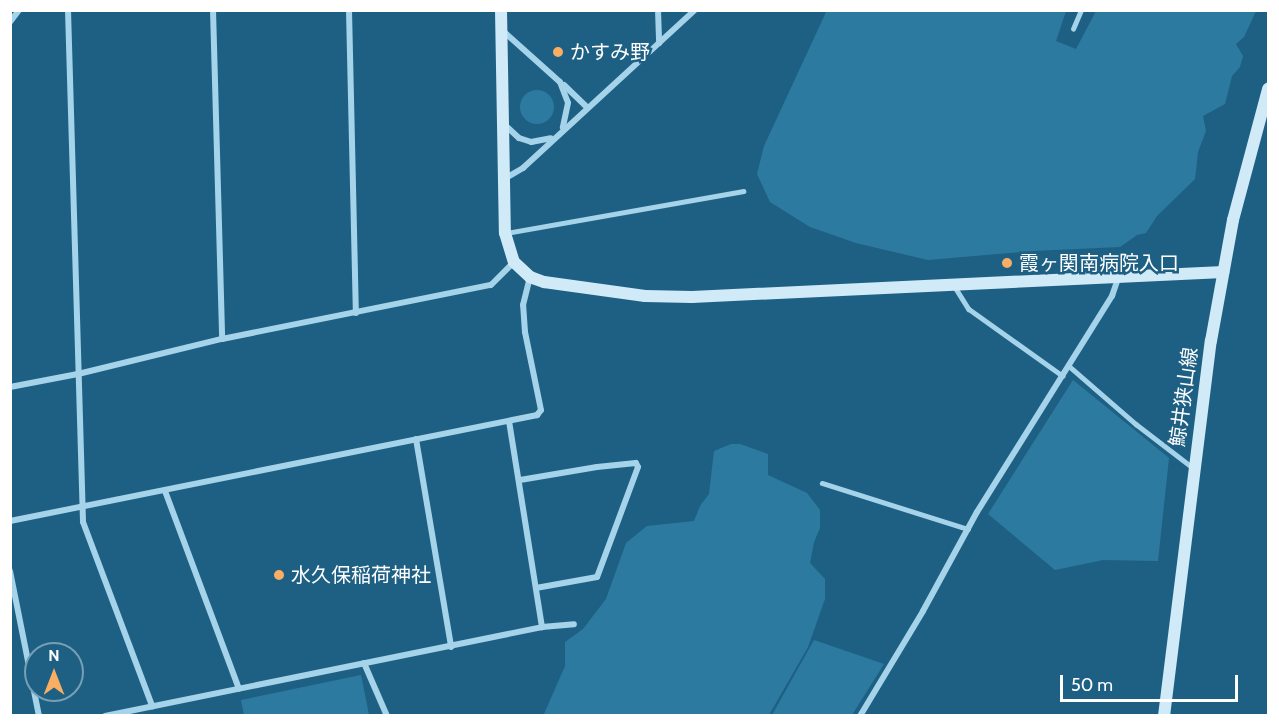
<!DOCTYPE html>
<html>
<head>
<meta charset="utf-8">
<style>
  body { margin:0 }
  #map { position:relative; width:1279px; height:726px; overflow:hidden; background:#1e6084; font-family:Cabin,"Noto Sans JP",sans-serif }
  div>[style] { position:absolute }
  .green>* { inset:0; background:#2d7aa1 }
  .round { border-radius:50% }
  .lane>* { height:4.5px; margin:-2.25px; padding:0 2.25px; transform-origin:2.25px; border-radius:2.25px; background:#a5d3ea }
  .street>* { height:6px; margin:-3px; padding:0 3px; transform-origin:3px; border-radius:3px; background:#a5d3ea }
  .secondary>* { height:12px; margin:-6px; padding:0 6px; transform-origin:6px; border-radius:6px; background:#d0eaf8 }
  .dots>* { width:16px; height:16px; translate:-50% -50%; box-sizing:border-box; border:3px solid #1e6084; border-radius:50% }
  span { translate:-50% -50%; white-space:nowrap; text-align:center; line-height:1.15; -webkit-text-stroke:5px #1e6084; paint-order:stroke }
  .poi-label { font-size:20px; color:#fff }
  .left { translate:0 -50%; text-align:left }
  .street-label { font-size:20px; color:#fff }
  .frame { position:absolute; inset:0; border:12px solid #fff; pointer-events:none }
  .north { position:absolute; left:24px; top:642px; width:60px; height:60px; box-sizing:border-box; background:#1e6084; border:2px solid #78a0b5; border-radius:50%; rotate:0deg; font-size:16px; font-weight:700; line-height:24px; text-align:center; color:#fff }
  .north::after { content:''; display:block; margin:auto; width:21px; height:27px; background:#f9ae64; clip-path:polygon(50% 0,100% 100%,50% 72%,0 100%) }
  .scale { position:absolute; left:1060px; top:675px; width:178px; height:27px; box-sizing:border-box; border:3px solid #fff; border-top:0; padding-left:8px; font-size:18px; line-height:21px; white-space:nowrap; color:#fff; -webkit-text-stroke:4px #1e6084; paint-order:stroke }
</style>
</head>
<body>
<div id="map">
  <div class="green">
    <i style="clip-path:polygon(827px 10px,1066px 11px,1056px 41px,1076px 49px,1096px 11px,1256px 11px,1244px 37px,1236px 44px,1243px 56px,1240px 67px,1232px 76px,1225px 104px,1203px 116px,1206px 131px,1198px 152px,1195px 179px,1157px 216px,1146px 233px,1137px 235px,1120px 247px,1032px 251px,928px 260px,856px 243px,810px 227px,770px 202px,757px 174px,764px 146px)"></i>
    <i class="round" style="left:520px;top:90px;width:34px;height:34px"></i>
    <i style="clip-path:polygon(1073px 380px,1169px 458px,1158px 561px,1103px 560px,1055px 570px,988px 514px)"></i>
    <i style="clip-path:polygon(731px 444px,740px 444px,768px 454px,768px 475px,807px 493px,820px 510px,820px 528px,814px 542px,810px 563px,825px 579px,825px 599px,808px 647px,769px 715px,537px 715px,544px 714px,565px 666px,565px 642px,583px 629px,606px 599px,626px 543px,647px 526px,694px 521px,700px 506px,709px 494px,714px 451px)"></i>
    <i style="clip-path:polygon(814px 640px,884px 664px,852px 715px,772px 715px)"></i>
    <i style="clip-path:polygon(361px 675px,369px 715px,244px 715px,241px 700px)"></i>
  </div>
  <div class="lane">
    <i style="left:1073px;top:29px;width:21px;rotate:-67deg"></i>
    <i style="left:506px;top:233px;width:241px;rotate:-10deg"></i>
    <i style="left:955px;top:287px;width:26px;rotate:58deg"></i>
    <i style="left:969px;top:309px;width:115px;rotate:35.5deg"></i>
    <i style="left:1069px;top:366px;width:89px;rotate:40.9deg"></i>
    <i style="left:1136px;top:424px;width:71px;rotate:37.5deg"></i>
    <i style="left:822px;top:483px;width:153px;rotate:17.5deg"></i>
  </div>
  <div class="street">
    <i style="left:68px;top:10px;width:512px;rotate:88.32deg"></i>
    <i style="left:83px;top:522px;width:197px;rotate:69.4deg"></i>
    <i style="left:213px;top:10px;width:329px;rotate:88.4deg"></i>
    <i style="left:349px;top:10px;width:303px;rotate:88.7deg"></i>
    <i style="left:658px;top:10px;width:33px;rotate:88deg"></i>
    <i style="left:10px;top:22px;width:15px;rotate:-53deg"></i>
    <i style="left:503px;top:31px;width:76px;rotate:41.8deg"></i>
    <i style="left:560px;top:82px;width:22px;rotate:69deg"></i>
    <i style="left:568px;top:103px;width:25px;rotate:102deg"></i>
    <i style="left:564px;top:85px;width:32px;rotate:44deg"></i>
    <i style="left:505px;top:125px;width:19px;rotate:43deg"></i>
    <i style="left:519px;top:138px;width:13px;rotate:18deg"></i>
    <i style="left:531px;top:142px;width:20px;rotate:-11deg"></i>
    <i style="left:504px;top:179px;width:22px;rotate:-30deg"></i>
    <i style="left:523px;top:168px;width:234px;rotate:-42.6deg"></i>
    <i style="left:10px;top:387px;width:69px;rotate:-10.8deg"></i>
    <i style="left:78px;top:374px;width:148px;rotate:-13.7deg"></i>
    <i style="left:222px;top:339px;width:274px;rotate:-11.4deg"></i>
    <i style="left:491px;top:285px;width:33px;rotate:-45deg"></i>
    <i style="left:509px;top:421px;width:209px;rotate:80.9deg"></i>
    <i style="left:416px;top:439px;width:211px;rotate:80.4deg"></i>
    <i style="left:520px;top:480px;width:78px;rotate:-9.6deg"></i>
    <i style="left:597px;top:467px;width:39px;rotate:-6deg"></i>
    <i style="left:636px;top:463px;width:4px;rotate:63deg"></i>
    <i style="left:638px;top:467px;width:117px;rotate:110.4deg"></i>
    <i style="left:597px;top:577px;width:62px;rotate:169.8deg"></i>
    <i style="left:165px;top:491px;width:211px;rotate:69.5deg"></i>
    <i style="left:10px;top:521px;width:538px;rotate:-11.37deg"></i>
    <i style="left:537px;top:415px;width:6px;rotate:-51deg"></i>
    <i style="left:541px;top:410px;width:80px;rotate:-101.6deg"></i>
    <i style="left:525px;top:332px;width:27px;rotate:-94deg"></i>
    <i style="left:523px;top:305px;width:29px;rotate:-76deg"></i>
    <i style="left:10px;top:571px;width:148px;rotate:78.7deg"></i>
    <i style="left:364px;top:663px;width:58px;rotate:66.5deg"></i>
    <i style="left:105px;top:716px;width:446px;rotate:-11.5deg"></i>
    <i style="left:542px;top:627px;width:32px;rotate:-5deg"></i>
    <i style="left:860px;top:716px;width:122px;rotate:-59deg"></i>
    <i style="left:923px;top:611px;width:113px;rotate:-61.4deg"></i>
    <i style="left:977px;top:512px;width:255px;rotate:-58deg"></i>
    <i style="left:1112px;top:296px;width:21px;rotate:-71deg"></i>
  </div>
  <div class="secondary">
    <i style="left:501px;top:10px;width:223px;rotate:89deg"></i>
    <i style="left:505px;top:233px;width:30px;rotate:73deg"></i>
    <i style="left:514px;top:262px;width:22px;rotate:43deg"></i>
    <i style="left:530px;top:277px;width:15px;rotate:20deg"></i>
    <i style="left:544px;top:282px;width:102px;rotate:7.9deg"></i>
    <i style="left:645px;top:296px;width:47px;rotate:1.2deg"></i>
    <i style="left:692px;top:297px;width:532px;rotate:-2.7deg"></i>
    <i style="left:1164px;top:716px;width:378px;rotate:-82.9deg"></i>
    <i style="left:1211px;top:341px;width:123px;rotate:-79.7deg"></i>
    <i style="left:1233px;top:220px;width:136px;rotate:-75deg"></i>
  </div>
  <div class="dots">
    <i style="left:558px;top:52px;background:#f9ae64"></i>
    <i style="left:1007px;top:263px;background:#f9ae64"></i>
    <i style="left:279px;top:575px;background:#f9ae64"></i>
  </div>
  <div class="poi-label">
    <span class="left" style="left:570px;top:52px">かすみ野</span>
    <span class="left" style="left:1019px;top:263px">霞ヶ関南病院入口</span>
    <span class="left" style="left:291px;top:575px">水久保稲荷神社</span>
  </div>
  <div class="street-label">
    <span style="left:1184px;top:397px;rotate:-82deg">鯨井狭山線</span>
  </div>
  <div class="frame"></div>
  <div class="north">N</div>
  <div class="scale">50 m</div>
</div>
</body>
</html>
